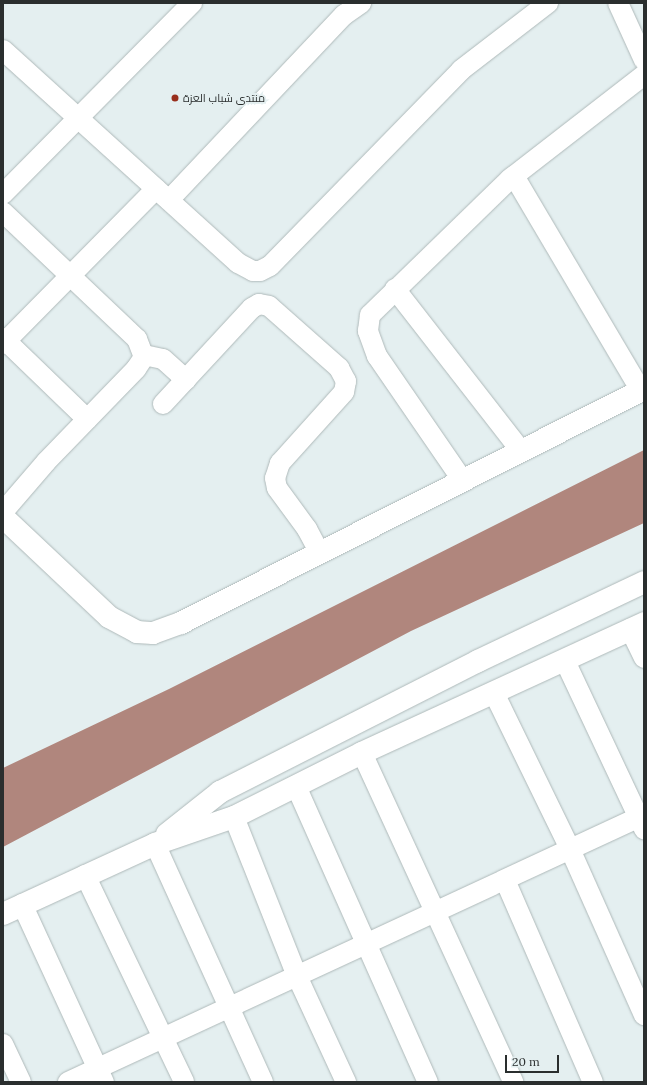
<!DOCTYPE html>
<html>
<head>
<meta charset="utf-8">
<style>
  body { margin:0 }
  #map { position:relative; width:647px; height:1085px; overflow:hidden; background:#e4eff0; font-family:Lora,Cairo,serif }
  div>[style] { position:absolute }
  .water>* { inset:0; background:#b0867d }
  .roads { filter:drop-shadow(0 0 1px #aeb9b9) drop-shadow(0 0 1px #aeb9b9) }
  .street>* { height:20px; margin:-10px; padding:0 10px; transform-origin:10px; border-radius:10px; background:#fff }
  .secondary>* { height:22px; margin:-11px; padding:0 11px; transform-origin:11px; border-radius:11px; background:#fff }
  .dots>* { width:11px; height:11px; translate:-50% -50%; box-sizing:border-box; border:2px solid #e4eff0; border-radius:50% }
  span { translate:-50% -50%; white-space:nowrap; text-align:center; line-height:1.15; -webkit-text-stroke:3.5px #e4eff0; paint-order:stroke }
  .poi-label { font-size:11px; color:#2a2e2e }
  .left { translate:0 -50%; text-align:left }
  .frame { position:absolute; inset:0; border:4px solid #2a2e2e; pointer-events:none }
  .scale { position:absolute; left:505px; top:1055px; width:54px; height:18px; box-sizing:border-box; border:2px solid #2a2e2e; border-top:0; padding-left:5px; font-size:12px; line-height:14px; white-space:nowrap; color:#2a2e2e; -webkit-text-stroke:3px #e4eff0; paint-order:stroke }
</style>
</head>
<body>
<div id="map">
  <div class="water">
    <i style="clip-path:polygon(644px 450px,644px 523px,411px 631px,3px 847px,3px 768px,169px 689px)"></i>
  </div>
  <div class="roads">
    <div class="street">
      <i style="left:618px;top:3px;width:63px;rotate:65.5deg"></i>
      <i style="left:3px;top:50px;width:317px;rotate:42.2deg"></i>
      <i style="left:238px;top:263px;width:17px;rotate:28deg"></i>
      <i style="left:253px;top:271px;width:7px"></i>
      <i style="left:260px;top:271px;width:11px;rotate:-27deg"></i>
      <i style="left:270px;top:266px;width:274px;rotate:-45.7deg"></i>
      <i style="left:461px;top:70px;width:110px;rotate:-37.6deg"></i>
      <i style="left:514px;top:176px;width:250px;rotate:59.4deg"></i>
      <i style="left:3px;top:194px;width:269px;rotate:-45.3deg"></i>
      <i style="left:169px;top:200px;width:255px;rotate:-46.6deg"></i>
      <i style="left:344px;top:15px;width:21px;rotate:-35deg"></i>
      <i style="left:3px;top:212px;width:185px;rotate:43.5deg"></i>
      <i style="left:137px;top:339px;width:19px;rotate:69deg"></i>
      <i style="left:144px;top:357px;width:14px;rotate:124deg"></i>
      <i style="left:136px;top:369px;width:129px;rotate:134.1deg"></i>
      <i style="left:46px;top:462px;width:66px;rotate:130.7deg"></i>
      <i style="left:395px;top:289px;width:205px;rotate:52.1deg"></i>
      <i style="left:3px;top:338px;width:117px;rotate:44deg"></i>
      <i style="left:3px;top:344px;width:218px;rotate:-45.4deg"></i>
      <i style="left:144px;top:355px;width:19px;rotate:12deg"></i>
      <i style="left:163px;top:359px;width:31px;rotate:42deg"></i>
      <i style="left:163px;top:404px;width:131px;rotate:-47.2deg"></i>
      <i style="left:252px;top:308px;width:8px;rotate:-30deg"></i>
      <i style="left:259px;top:304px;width:10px;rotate:11deg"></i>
      <i style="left:269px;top:306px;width:94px;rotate:41.5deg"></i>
      <i style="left:339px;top:368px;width:15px;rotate:62deg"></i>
      <i style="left:346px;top:381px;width:11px;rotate:100deg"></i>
      <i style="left:344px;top:392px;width:96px;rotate:132deg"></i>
      <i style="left:280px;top:463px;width:16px;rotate:108deg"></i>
      <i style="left:275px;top:478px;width:10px;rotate:79deg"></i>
      <i style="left:277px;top:488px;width:51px;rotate:53.8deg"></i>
      <i style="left:307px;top:529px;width:27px;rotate:62deg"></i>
      <i style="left:463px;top:481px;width:152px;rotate:-124.5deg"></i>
      <i style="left:377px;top:356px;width:27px;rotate:-110deg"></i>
      <i style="left:368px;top:331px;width:16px;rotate:-83deg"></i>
      <i style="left:370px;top:315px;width:195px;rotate:-44.2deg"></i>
      <i style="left:510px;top:179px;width:170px;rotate:-37.8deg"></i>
      <i style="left:630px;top:629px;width:32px;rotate:64deg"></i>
      <i style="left:565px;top:661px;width:186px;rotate:64.8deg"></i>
      <i style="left:494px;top:693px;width:174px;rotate:64deg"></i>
      <i style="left:570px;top:849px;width:182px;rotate:66deg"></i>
      <i style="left:362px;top:753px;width:362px;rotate:65.3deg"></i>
      <i style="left:296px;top:786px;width:324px;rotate:66deg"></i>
      <i style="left:234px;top:817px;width:171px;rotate:68.4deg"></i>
      <i style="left:297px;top:976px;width:117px;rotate:65.2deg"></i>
      <i style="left:155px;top:844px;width:261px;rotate:65.6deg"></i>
      <i style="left:85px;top:875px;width:229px;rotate:64.4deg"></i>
      <i style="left:505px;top:880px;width:220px;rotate:66.5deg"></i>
      <i style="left:22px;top:904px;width:196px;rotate:65.3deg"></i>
      <i style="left:3px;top:1044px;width:42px;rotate:64.7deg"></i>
      <i style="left:68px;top:1082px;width:635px;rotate:-24.87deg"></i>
    </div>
    <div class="secondary">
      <i style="left:3px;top:517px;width:146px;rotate:43.3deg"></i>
      <i style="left:109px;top:617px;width:32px;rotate:28deg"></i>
      <i style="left:137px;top:632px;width:16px;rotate:4deg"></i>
      <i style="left:153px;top:633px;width:30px;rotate:-20deg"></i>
      <i style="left:181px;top:623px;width:519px;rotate:-26.81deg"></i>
      <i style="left:167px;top:834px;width:68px;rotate:-38.4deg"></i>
      <i style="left:220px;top:792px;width:289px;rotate:-26.9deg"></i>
      <i style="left:478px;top:661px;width:184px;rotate:-25.4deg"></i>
      <i style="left:3px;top:914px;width:167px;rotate:-24.7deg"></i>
      <i style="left:155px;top:844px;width:83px;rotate:-18.9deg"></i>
      <i style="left:234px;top:817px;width:143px;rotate:-26.6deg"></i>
      <i style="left:362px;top:753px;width:311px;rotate:-24.7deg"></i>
    </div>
  </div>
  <div class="dots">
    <i style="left:175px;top:98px;background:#982e1c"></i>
  </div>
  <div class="poi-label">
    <span class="left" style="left:183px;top:98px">منتدى شباب العزة</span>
  </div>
  <div class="frame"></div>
  <div class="scale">20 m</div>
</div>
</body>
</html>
